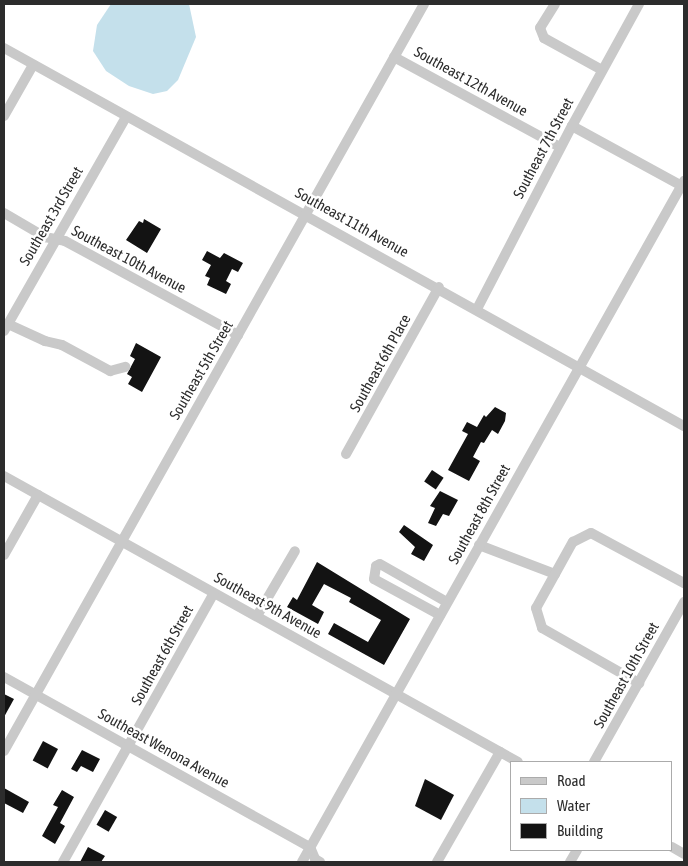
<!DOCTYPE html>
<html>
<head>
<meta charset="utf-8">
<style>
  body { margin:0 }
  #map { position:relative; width:688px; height:866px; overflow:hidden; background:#fff; font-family:"Asap Condensed",sans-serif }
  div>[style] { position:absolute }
  .water>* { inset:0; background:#c4e0eb }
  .building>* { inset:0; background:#131313; transform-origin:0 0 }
  .minor>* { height:10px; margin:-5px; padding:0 5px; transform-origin:5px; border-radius:5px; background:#c9c9c9 }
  span { translate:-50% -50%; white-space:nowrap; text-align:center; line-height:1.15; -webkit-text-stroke:5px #fff; paint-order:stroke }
  .street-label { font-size:15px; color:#2c2c2c }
  .frame { position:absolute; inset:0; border:5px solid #2c2c2c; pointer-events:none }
  .legend { position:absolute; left:510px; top:761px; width:162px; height:90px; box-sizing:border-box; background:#fff; border:1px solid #ababab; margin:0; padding:6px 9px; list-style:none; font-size:15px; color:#2c2c2c }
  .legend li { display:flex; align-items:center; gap:10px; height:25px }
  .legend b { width:25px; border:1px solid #ababab }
</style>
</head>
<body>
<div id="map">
  <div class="water">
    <i style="clip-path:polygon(111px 4px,189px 4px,196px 37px,178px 80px,167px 91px,153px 94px,129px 86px,106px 71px,93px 51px,97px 25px)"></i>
  </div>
  <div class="building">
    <i style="clip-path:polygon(144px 219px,161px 229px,147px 253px,126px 240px,139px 221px,143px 223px)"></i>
    <i style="clip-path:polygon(207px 251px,220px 258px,224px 253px,243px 263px,238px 272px,232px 269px,226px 281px,231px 284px,226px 294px,207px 285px,210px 278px,205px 276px,211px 265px,202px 260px)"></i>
    <i style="clip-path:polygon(136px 343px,161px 357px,142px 392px,128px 384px,132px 377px,127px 374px,135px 359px,130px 356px)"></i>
    <i style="clip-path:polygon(495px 407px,506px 413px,505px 421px,498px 434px,492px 430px,484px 443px,481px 442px,473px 457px,480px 461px,469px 481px,448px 470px,468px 434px,462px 431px,467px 422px,477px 427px,484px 415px,486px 417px)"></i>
    <i style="left:432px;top:470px;width:14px;height:14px;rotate:34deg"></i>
    <i style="clip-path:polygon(440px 491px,458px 500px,449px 516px,443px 514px,436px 526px,428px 523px,435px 508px,430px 506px)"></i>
    <i style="clip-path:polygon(404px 525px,433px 545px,424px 561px,411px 554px,415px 547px,399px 532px)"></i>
    <i style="clip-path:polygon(317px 562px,410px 619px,384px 665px,328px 634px,334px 623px,368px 642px,381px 620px,349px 602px,351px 598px,324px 584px,312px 605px,324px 612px,318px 624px,287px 607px,293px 597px,297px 600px)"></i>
    <i style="clip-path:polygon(4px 694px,14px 699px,4px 717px)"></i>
    <i style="left:43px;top:741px;width:17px;height:22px;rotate:28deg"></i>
    <i style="clip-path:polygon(82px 750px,100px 759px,93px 772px,81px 766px,77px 772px,71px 769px)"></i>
    <i style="clip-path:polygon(425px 779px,454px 795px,441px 820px,415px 806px)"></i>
    <i style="clip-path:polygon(4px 788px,29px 802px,23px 813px,4px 803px)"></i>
    <i style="clip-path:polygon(62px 790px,74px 797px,60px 823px,65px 826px,55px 844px,42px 836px,58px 807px,53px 805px)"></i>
    <i style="left:105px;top:810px;width:14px;height:17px;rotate:30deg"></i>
    <i style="clip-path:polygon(88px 847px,105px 856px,101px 862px,80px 862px)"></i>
  </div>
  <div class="minor">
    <i style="left:555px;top:4px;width:28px;rotate:122deg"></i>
    <i style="left:540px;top:28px;width:11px;rotate:68deg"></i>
    <i style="left:544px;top:38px;width:66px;rotate:28.9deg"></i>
    <i style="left:4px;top:48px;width:778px;rotate:29.07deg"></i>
    <i style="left:394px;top:57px;width:189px;rotate:28.5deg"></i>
    <i style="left:4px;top:116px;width:59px;rotate:-60.4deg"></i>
    <i style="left:572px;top:126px;width:125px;rotate:28.6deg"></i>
    <i style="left:4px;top:213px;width:48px;rotate:30.3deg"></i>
    <i style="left:45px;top:237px;width:20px;rotate:11deg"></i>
    <i style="left:65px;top:241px;width:197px;rotate:28.5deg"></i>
    <i style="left:477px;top:309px;width:206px;rotate:-62.6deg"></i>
    <i style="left:572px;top:126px;width:139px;rotate:-61.2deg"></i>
    <i style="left:8px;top:324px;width:41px;rotate:24.7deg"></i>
    <i style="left:45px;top:341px;width:17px;rotate:13deg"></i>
    <i style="left:62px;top:345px;width:55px;rotate:28.4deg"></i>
    <i style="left:110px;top:371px;width:16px;rotate:-15deg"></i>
    <i style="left:4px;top:331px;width:246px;rotate:-60.3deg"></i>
    <i style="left:346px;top:454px;width:191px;rotate:-60.9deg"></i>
    <i style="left:4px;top:476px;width:588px;rotate:29.09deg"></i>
    <i style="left:479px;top:545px;width:81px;rotate:20.9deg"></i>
    <i style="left:555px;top:574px;width:37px;rotate:-61deg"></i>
    <i style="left:573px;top:542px;width:20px;rotate:-27deg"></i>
    <i style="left:591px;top:533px;width:106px;rotate:28.3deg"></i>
    <i style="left:4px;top:555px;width:69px;rotate:-60.5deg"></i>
    <i style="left:555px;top:574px;width:39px;rotate:119deg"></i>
    <i style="left:536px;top:608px;width:21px;rotate:73deg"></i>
    <i style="left:542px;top:628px;width:112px;rotate:29.6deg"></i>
    <i style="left:440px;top:615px;width:75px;rotate:-151.4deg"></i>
    <i style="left:374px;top:579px;width:13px;rotate:-81deg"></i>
    <i style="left:376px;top:566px;width:4px;rotate:-27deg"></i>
    <i style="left:380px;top:564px;width:77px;rotate:29.6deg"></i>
    <i style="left:257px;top:616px;width:75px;rotate:-59.7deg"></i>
    <i style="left:4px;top:677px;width:350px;rotate:29.1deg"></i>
    <i style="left:310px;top:847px;width:13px;rotate:67deg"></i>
    <i style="left:315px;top:859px;width:6px;rotate:31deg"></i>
    <i style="left:4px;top:751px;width:857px;rotate:-60.65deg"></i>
    <i style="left:594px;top:762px;width:184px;rotate:-60.6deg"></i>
    <i style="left:672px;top:847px;width:14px;rotate:30deg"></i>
    <i style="left:63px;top:862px;width:308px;rotate:-60.7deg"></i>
    <i style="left:302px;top:862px;width:781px;rotate:-60.71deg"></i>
    <i style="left:437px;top:862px;width:127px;rotate:-60.2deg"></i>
    <i style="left:570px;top:862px;width:14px;rotate:-60deg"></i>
  </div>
  <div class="street-label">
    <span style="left:471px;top:81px;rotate:29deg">Southeast 12th Avenue</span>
    <span style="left:543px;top:148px;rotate:-62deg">Southeast 7th Street</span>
    <span style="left:51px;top:216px;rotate:-60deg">Southeast 3rd Street</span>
    <span style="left:352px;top:222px;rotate:29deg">Southeast 11th Avenue</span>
    <span style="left:129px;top:259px;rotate:28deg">Southeast 10th Avenue</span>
    <span style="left:380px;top:363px;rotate:-61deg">Southeast 6th Place</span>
    <span style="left:201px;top:370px;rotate:-60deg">Southeast 5th Street</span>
    <span style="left:479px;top:514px;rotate:-61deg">Southeast 8th Street</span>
    <span style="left:268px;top:605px;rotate:29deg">Southeast 9th Avenue</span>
    <span style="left:162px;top:655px;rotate:-61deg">Southeast 6th Street</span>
    <span style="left:626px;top:675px;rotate:-61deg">Southeast 10th Street</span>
    <span style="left:164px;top:748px;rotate:29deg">Southeast Wenona Avenue</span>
  </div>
  <div class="frame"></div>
  <ul class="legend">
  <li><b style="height:6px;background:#c9c9c9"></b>Road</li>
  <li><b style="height:14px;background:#c4e0eb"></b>Water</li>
  <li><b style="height:14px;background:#131313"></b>Building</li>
  </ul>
</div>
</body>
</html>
